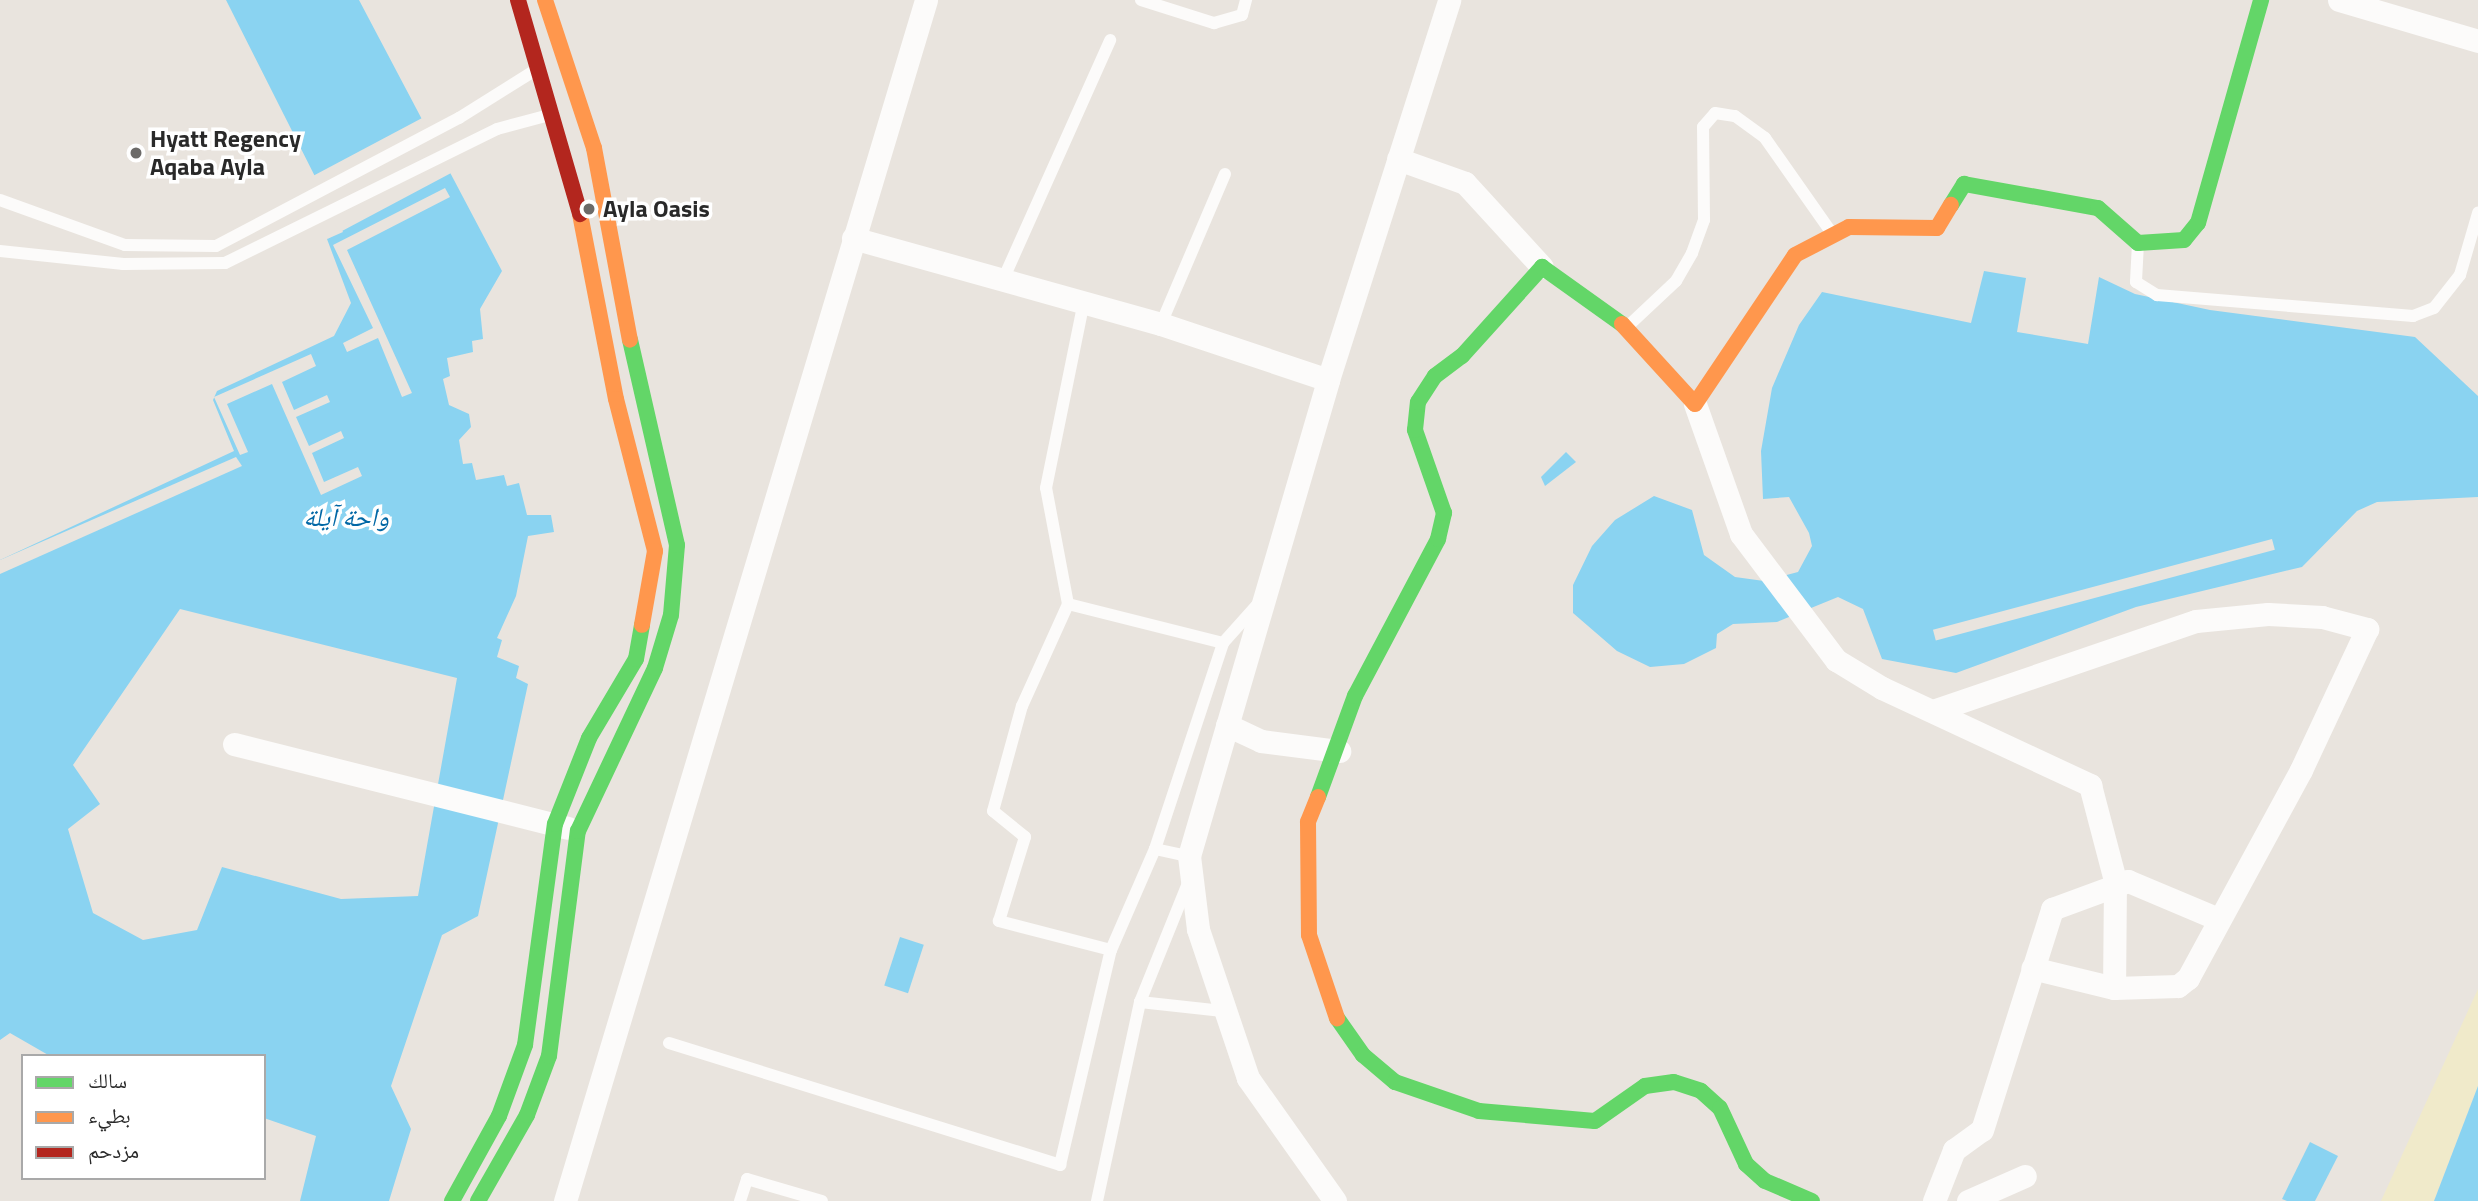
<!DOCTYPE html>
<html>
<head>
<meta charset="utf-8">
<style>
  body { margin:0 }
  #map { position:relative; width:2478px; height:1201px; overflow:hidden; background:#e9e4de; font-family:"Titillium Web","Noto Naskh Arabic",sans-serif }
  div>[style] { position:absolute }
  .sand>* { inset:0; background:#f0eaca }
  .water>* { inset:0; background:#8ad3f1; transform-origin:0 0 }
  .pier>* { inset:0; background:#e9e4de; transform-origin:0 0 }
  .lane>* { height:12px; margin:-6px; padding:0 6px; transform-origin:6px; border-radius:6px; background:#fcfbfa }
  .street>* { height:23px; margin:-11.5px; padding:0 11.5px; transform-origin:11.5px; border-radius:11.5px; background:#fcfbfa }
  .fast>* { height:16px; margin:-8px; padding:0 8px; transform-origin:8px; border-radius:8px; background:#63d668 }
  .slow>* { height:16px; margin:-8px; padding:0 8px; transform-origin:8px; border-radius:8px; background:#ff974d }
  .jam>* { height:16px; margin:-8px; padding:0 8px; transform-origin:8px; border-radius:8px; background:#b3261e }
  .dots>* { width:19px; height:19px; translate:-50% -50%; box-sizing:border-box; border:4px solid #fff; border-radius:50% }
  span { translate:-50% -50%; white-space:nowrap; text-align:center; line-height:1.15; -webkit-text-stroke:7px #fff; paint-order:stroke }
  .poi-label { font-size:24px; color:#292929; font-weight:700 }
  .left { translate:0 -50%; text-align:left }
  .water-label { font-size:26px; color:#0167a5; font-style:italic }
  .legend { position:absolute; left:21px; top:1054px; width:245px; height:126px; box-sizing:border-box; background:#fff; border:2px solid #a9a9a9; margin:0; padding:9px 12px; list-style:none; font-size:21px; color:#292929 }
  .legend li { display:flex; align-items:center; gap:14px; height:35px }
  .legend b { width:35px; border:2px solid #a9a9a9 }
</style>
</head>
<body>
<div id="map">
  <div class="sand">
    <i style="clip-path:polygon(2478px 989px,2478px 1086px,2434px 1201px,2381px 1201px)"></i>
  </div>
  <div class="water">
    <i style="clip-path:polygon(evenodd,226px 0,359px 0,502px 271px,480px 309px,483px 339px,472px 341px,473px 352px,447px 358px,450px 376px,443px 379px,449px 405px,469px 414px,471px 427px,459px 440px,463px 464px,472px 463px,476px 480px,504px 475px,507px 486px,519px 483px,527px 515px,551px 515px,554px 532px,528px 536px,516px 596px,497px 638px,502px 640px,497px 657px,519px 666px,516px 678px,528px 684px,478px 916px,442px 935px,391px 1086px,411px 1129px,389px 1201px,300px 1201px,316px 1136px,264px 1118px,264px 1056px,50px 1056px,10px 1033px,0 1040px,0 560px,234px 451px,213px 400px,217px 391px,334px 336px,351px 303px,327px 239px,343px 232px,226px 0,180px 609px,457px 678px,418px 896px,341px 899px,222px 867px,197px 930px,143px 940px,93px 913px,68px 829px,100px 804px,73px 765px,180px 609px)"></i>
    <i style="clip-path:polygon(1984px 271px,2026px 278px,2017px 332px,2088px 344px,2099px 277px,2135px 294px,2210px 310px,2415px 337px,2478px 396px,2478px 497px,2377px 502px,2357px 511px,2302px 567px,2136px 607px,1956px 673px,1882px 659px,1863px 609px,1838px 597px,1777px 622px,1733px 624px,1717px 634px,1716px 648px,1684px 664px,1650px 667px,1617px 651px,1573px 613px,1573px 585px,1592px 546px,1615px 520px,1654px 496px,1692px 510px,1704px 555px,1735px 577px,1764px 581px,1798px 572px,1812px 546px,1809px 533px,1789px 497px,1763px 499px,1761px 451px,1772px 388px,1799px 325px,1822px 292px,1971px 323px)"></i>
    <i style="clip-path:polygon(1566px 452px,1576px 462px,1545px 486px,1541px 477px)"></i>
    <i style="left:900px;top:937px;width:25px;height:51px;rotate:18deg"></i>
    <i style="clip-path:polygon(2478px 1086px,2478px 1201px,2434px 1201px)"></i>
    <i style="clip-path:polygon(2310px 1142px,2338px 1156px,2315px 1201px,2287px 1201px,2282px 1199px)"></i>
  </div>
  <div class="pier">
    <i style="clip-path:polygon(424px 117px,453px 172px,327px 239px,338px 230px,311px 177px)"></i>
    <i style="clip-path:polygon(445px 188px,450px 197px,347px 250px,412px 393px,402px 397px,378px 338px,347px 352px,343px 343px,373px 328px,333px 245px)"></i>
    <i style="clip-path:polygon(311px 354px,316px 366px,282px 382px,294px 410px,327px 395px,330px 402px,296px 417px,309px 446px,341px 431px,344px 438px,312px 453px,324px 482px,358px 467px,362px 476px,321px 495px,272px 384px,227px 404px,248px 452px,240px 455px,214px 397px)"></i>
    <i style="clip-path:polygon(236px 457px,242px 466px,0 574px,0 560px)"></i>
    <i style="left:2272px;top:539px;width:11px;height:351px;rotate:75deg"></i>
  </div>
  <div class="lane">
    <i style="left:1141px;top:0;width:77px;rotate:17.5deg"></i>
    <i style="left:1214px;top:23px;width:29px;rotate:-16deg"></i>
    <i style="left:1242px;top:15px;width:16px;rotate:-75deg"></i>
    <i style="left:0;top:200px;width:133px;rotate:19.8deg"></i>
    <i style="left:125px;top:245px;width:91px;rotate:0.6deg"></i>
    <i style="left:216px;top:246px;width:275px;rotate:-27.8deg"></i>
    <i style="left:459px;top:118px;width:92px;rotate:-32.1deg"></i>
    <i style="left:2138px;top:243px;width:39px;rotate:93deg"></i>
    <i style="left:2136px;top:282px;width:25px;rotate:32deg"></i>
    <i style="left:2157px;top:295px;width:257px;rotate:4.7deg"></i>
    <i style="left:2413px;top:316px;width:22px;rotate:-21deg"></i>
    <i style="left:2434px;top:308px;width:42px;rotate:-51.8deg"></i>
    <i style="left:2460px;top:275px;width:65px;rotate:-73.8deg"></i>
    <i style="left:0;top:251px;width:124px;rotate:6deg"></i>
    <i style="left:123px;top:264px;width:102px;rotate:-0.6deg"></i>
    <i style="left:225px;top:263px;width:303px;rotate:-26.2deg"></i>
    <i style="left:497px;top:129px;width:58px;rotate:-15deg"></i>
    <i style="left:1002px;top:282px;width:265px;rotate:-65.9deg"></i>
    <i style="left:1161px;top:324px;width:163px;rotate:-66.9deg"></i>
    <i style="left:1627px;top:327px;width:67px;rotate:-43.2deg"></i>
    <i style="left:1676px;top:281px;width:32px;rotate:-60deg"></i>
    <i style="left:1692px;top:253px;width:35px;rotate:-70deg"></i>
    <i style="left:1704px;top:220px;width:93px;rotate:-90.6deg"></i>
    <i style="left:1703px;top:127px;width:18px;rotate:-49deg"></i>
    <i style="left:1715px;top:113px;width:20px;rotate:9deg"></i>
    <i style="left:1735px;top:116px;width:37px;rotate:36deg"></i>
    <i style="left:1765px;top:138px;width:115px;rotate:54.9deg"></i>
    <i style="left:1068px;top:604px;width:118px;rotate:-100.7deg"></i>
    <i style="left:1046px;top:488px;width:186px;rotate:-78.5deg"></i>
    <i style="left:1155px;top:849px;width:35px;rotate:12deg"></i>
    <i style="left:1111px;top:950px;width:116px;rotate:-165.5deg"></i>
    <i style="left:999px;top:921px;width:88px;rotate:-72.8deg"></i>
    <i style="left:1025px;top:837px;width:41px;rotate:-140.9deg"></i>
    <i style="left:993px;top:811px;width:109px;rotate:-74.6deg"></i>
    <i style="left:1022px;top:706px;width:112px;rotate:-65.7deg"></i>
    <i style="left:1068px;top:604px;width:160px;rotate:14.1deg"></i>
    <i style="left:1223px;top:643px;width:51px;rotate:-48.2deg"></i>
    <i style="left:1140px;top:1002px;width:83px;rotate:6.2deg"></i>
    <i style="left:669px;top:1043px;width:410px;rotate:17.3deg"></i>
    <i style="left:1060px;top:1165px;width:221px;rotate:-76.7deg"></i>
    <i style="left:1111px;top:950px;width:110px;rotate:-66.5deg"></i>
    <i style="left:1155px;top:849px;width:217px;rotate:-71.7deg"></i>
    <i style="left:740px;top:1201px;width:23px;rotate:-72deg"></i>
    <i style="left:747px;top:1179px;width:78px;rotate:16.3deg"></i>
    <i style="left:1097px;top:1201px;width:204px;rotate:-77.8deg"></i>
    <i style="left:1140px;top:1002px;width:128px;rotate:-68deg"></i>
  </div>
  <div class="street">
    <i style="left:2339px;top:0;width:145px;rotate:16.4deg"></i>
    <i style="left:1398px;top:159px;width:71px;rotate:19.7deg"></i>
    <i style="left:1465px;top:183px;width:114px;rotate:47.5deg"></i>
    <i style="left:853px;top:238px;width:320px;rotate:15.6deg"></i>
    <i style="left:1161px;top:324px;width:176px;rotate:18.5deg"></i>
    <i style="left:1695px;top:404px;width:138px;rotate:70.5deg"></i>
    <i style="left:1741px;top:534px;width:158px;rotate:53deg"></i>
    <i style="left:1836px;top:660px;width:54px;rotate:31.3deg"></i>
    <i style="left:1882px;top:688px;width:230px;rotate:25deg"></i>
    <i style="left:2090px;top:785px;width:98px;rotate:75.3deg"></i>
    <i style="left:2115px;top:880px;width:108px;rotate:90.5deg"></i>
    <i style="left:1933px;top:711px;width:278px;rotate:-18.9deg"></i>
    <i style="left:2196px;top:621px;width:72px;rotate:-5.6deg"></i>
    <i style="left:2268px;top:614px;width:54px;rotate:3.2deg"></i>
    <i style="left:2322px;top:617px;width:47px;rotate:14.9deg"></i>
    <i style="left:2367px;top:629px;width:156px;rotate:115.1deg"></i>
    <i style="left:2301px;top:770px;width:237px;rotate:118.5deg"></i>
    <i style="left:2188px;top:978px;width:13px;rotate:141deg"></i>
    <i style="left:2178px;top:986px;width:64px;rotate:178.2deg"></i>
    <i style="left:2114px;top:988px;width:84px;rotate:-166.3deg"></i>
    <i style="left:1227px;top:725px;width:38px;rotate:25deg"></i>
    <i style="left:1261px;top:741px;width:79px;rotate:7.3deg"></i>
    <i style="left:234px;top:744px;width:344px;rotate:14.1deg"></i>
    <i style="left:565px;top:1201px;width:1254px;rotate:-73.27deg"></i>
    <i style="left:1335px;top:1201px;width:151px;rotate:-125.3deg"></i>
    <i style="left:1248px;top:1078px;width:157px;rotate:-108.6deg"></i>
    <i style="left:1198px;top:929px;width:74px;rotate:-97deg"></i>
    <i style="left:1189px;top:856px;width:496px;rotate:-73.7deg"></i>
    <i style="left:1328px;top:380px;width:399px;rotate:-72.3deg"></i>
    <i style="left:1934px;top:1201px;width:55px;rotate:-68.6deg"></i>
    <i style="left:1954px;top:1150px;width:34px;rotate:-36deg"></i>
    <i style="left:1982px;top:1130px;width:232px;rotate:-72.4deg"></i>
    <i style="left:2052px;top:909px;width:81px;rotate:-20.2deg"></i>
    <i style="left:2128px;top:881px;width:95px;rotate:22.8deg"></i>
    <i style="left:1968px;top:1201px;width:62px;rotate:-23.7deg"></i>
  </div>
  <div class="fast">
    <i style="left:1951px;top:205px;width:25px;rotate:-58deg"></i>
    <i style="left:1964px;top:184px;width:136px;rotate:10.2deg"></i>
    <i style="left:2098px;top:208px;width:53px;rotate:41.2deg"></i>
    <i style="left:2138px;top:243px;width:46px;rotate:-3.7deg"></i>
    <i style="left:2184px;top:240px;width:22px;rotate:-51deg"></i>
    <i style="left:2198px;top:223px;width:232px;rotate:-74.2deg"></i>
    <i style="left:1318px;top:797px;width:108px;rotate:-69.9deg"></i>
    <i style="left:1355px;top:696px;width:178px;rotate:-62.1deg"></i>
    <i style="left:1438px;top:539px;width:27px;rotate:-77deg"></i>
    <i style="left:1444px;top:513px;width:88px;rotate:-109.3deg"></i>
    <i style="left:1415px;top:430px;width:28px;rotate:-84deg"></i>
    <i style="left:1418px;top:402px;width:31px;rotate:-57deg"></i>
    <i style="left:1435px;top:376px;width:34px;rotate:-37deg"></i>
    <i style="left:1462px;top:356px;width:120px;rotate:-48deg"></i>
    <i style="left:1542px;top:267px;width:98px;rotate:35.5deg"></i>
    <i style="left:1337px;top:1018px;width:45px;rotate:54.9deg"></i>
    <i style="left:1363px;top:1055px;width:42px;rotate:40.2deg"></i>
    <i style="left:1395px;top:1082px;width:89px;rotate:19deg"></i>
    <i style="left:1479px;top:1111px;width:116px;rotate:4.9deg"></i>
    <i style="left:1595px;top:1121px;width:61px;rotate:-35deg"></i>
    <i style="left:1645px;top:1086px;width:29px;rotate:-8deg"></i>
    <i style="left:1674px;top:1082px;width:28px;rotate:18deg"></i>
    <i style="left:1701px;top:1091px;width:25px;rotate:42deg"></i>
    <i style="left:1720px;top:1108px;width:62px;rotate:65.1deg"></i>
    <i style="left:1746px;top:1164px;width:25px;rotate:42deg"></i>
    <i style="left:1765px;top:1181px;width:51px;rotate:23.1deg"></i>
    <i style="left:452px;top:1201px;width:97px;rotate:-61.1deg"></i>
    <i style="left:499px;top:1116px;width:76px;rotate:-69.9deg"></i>
    <i style="left:525px;top:1045px;width:223px;rotate:-82.3deg"></i>
    <i style="left:555px;top:824px;width:92px;rotate:-68.4deg"></i>
    <i style="left:589px;top:738px;width:92px;rotate:-59.3deg"></i>
    <i style="left:636px;top:659px;width:35px;rotate:-80deg"></i>
    <i style="left:478px;top:1201px;width:99px;rotate:-60.3deg"></i>
    <i style="left:527px;top:1115px;width:63px;rotate:-69.6deg"></i>
    <i style="left:549px;top:1056px;width:227px;rotate:-82.7deg"></i>
    <i style="left:578px;top:831px;width:180px;rotate:-64.7deg"></i>
    <i style="left:655px;top:668px;width:55px;rotate:-73.2deg"></i>
    <i style="left:671px;top:615px;width:70px;rotate:-85.1deg"></i>
    <i style="left:677px;top:545px;width:210px;rotate:-102.9deg"></i>
  </div>
  <div class="slow">
    <i style="left:545px;top:0;width:156px;rotate:71.7deg"></i>
    <i style="left:594px;top:148px;width:195px;rotate:79.4deg"></i>
    <i style="left:580px;top:214px;width:188px;rotate:79deg"></i>
    <i style="left:616px;top:399px;width:157px;rotate:75.6deg"></i>
    <i style="left:655px;top:551px;width:75px;rotate:100deg"></i>
    <i style="left:1622px;top:324px;width:108px;rotate:47.6deg"></i>
    <i style="left:1695px;top:404px;width:179px;rotate:-56.1deg"></i>
    <i style="left:1795px;top:255px;width:61px;rotate:-27.4deg"></i>
    <i style="left:1849px;top:227px;width:88px;rotate:0.7deg"></i>
    <i style="left:1937px;top:228px;width:27px;rotate:-59deg"></i>
    <i style="left:1318px;top:797px;width:27px;rotate:112deg"></i>
    <i style="left:1308px;top:822px;width:113px;rotate:89.5deg"></i>
    <i style="left:1309px;top:935px;width:88px;rotate:71.4deg"></i>
  </div>
  <div class="jam">
    <i style="left:518px;top:0;width:223px;rotate:73.8deg"></i>
  </div>
  <div class="dots">
    <i style="left:136px;top:153px;background:#6c6a68"></i>
    <i style="left:589px;top:209px;background:#6c6a68"></i>
  </div>
  <div class="poi-label">
    <span class="left" style="left:150px;top:153px">Hyatt Regency<br>Aqaba Ayla</span>
    <span class="left" style="left:603px;top:209px">Ayla Oasis</span>
  </div>
  <div class="water-label">
    <span style="left:346px;top:517px">واحة آيلة</span>
  </div>
  <ul class="legend">
  <li><b style="height:9px;background:#63d668"></b>سالك</li>
  <li><b style="height:9px;background:#ff974d"></b>بطيء</li>
  <li><b style="height:9px;background:#b3261e"></b>مزدحم</li>
  </ul>
</div>
</body>
</html>
